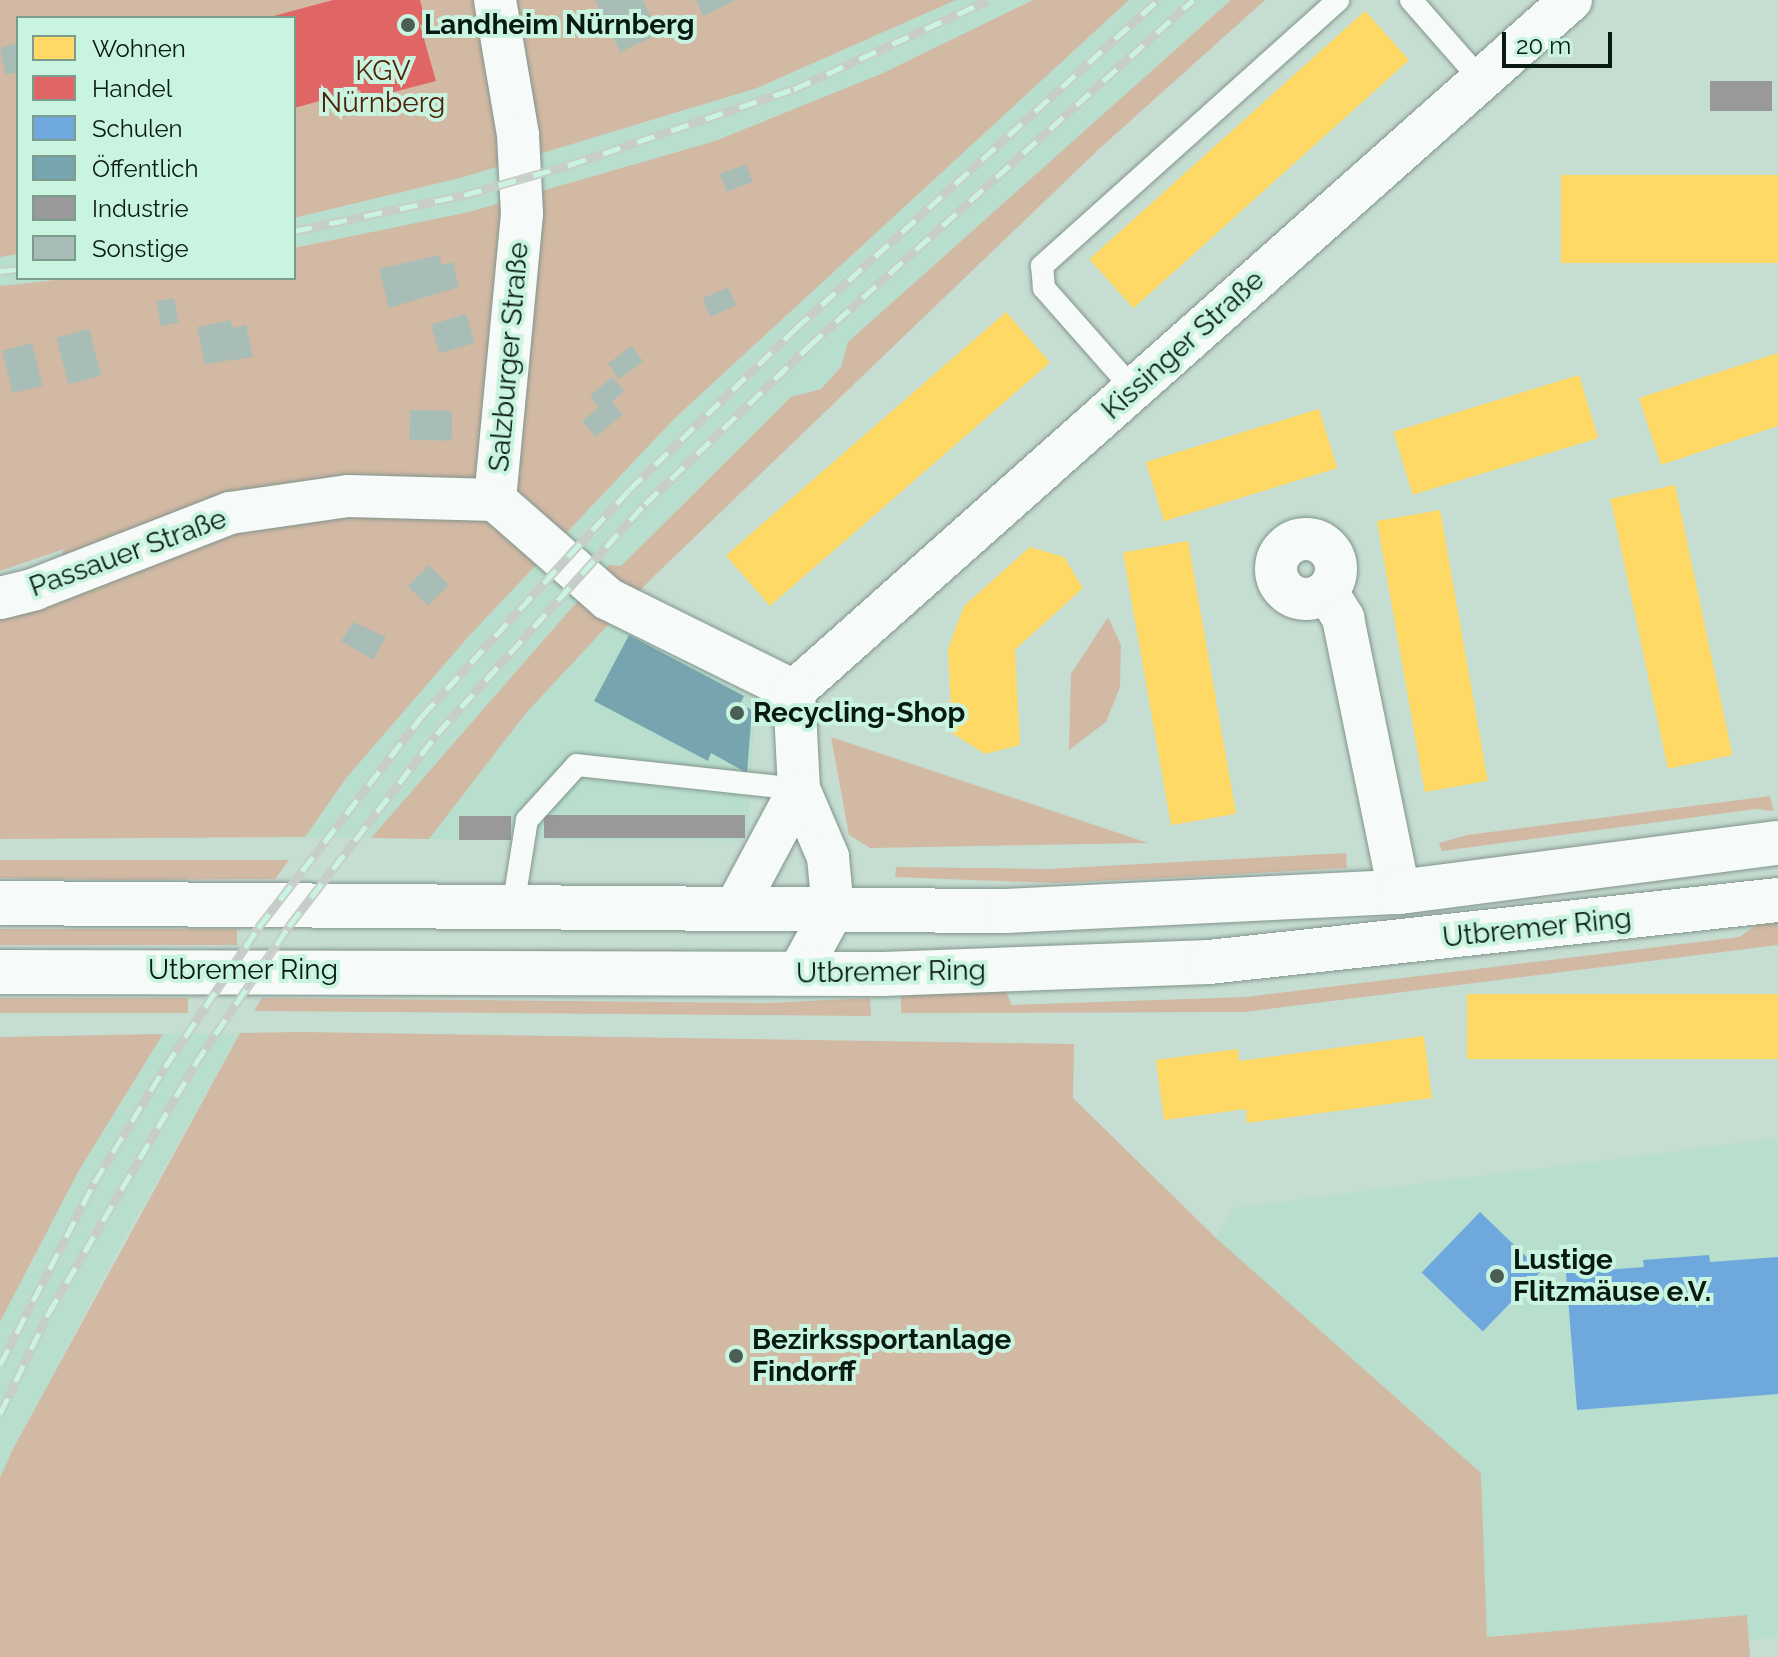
<!DOCTYPE html>
<html>
<head>
<meta charset="utf-8">
<style>
  body { margin:0 }
  #map { position:relative; width:1778px; height:1657px; overflow:hidden; background:#c6ddd2; font-family:Raleway,sans-serif }
  div>[style] { position:absolute }
  .built>* { inset:0; background:#b8dfce }
  .green>* { inset:0; background:#d2b9a4; transform-origin:0 0 }
  .homes>* { inset:0; background:#ffd966; transform-origin:0 0 }
  .shops>* { inset:0; background:#e06666 }
  .schools>* { inset:0; background:#6fa8dc; transform-origin:0 0 }
  .public>* { inset:0; background:#76a5af }
  .industry>* { inset:0; background:#999; transform-origin:0 0 }
  .building>* { inset:0; background:#a9bdb7; transform-origin:0 0 }
  .roads { filter:drop-shadow(0 0 2px #82948c) drop-shadow(0 0 2px #82948c) }
  .lane>* { height:22px; margin:-11px; padding:0 11px; transform-origin:11px; border-radius:11px; background:#f6faf8 }
  .street>* { height:42px; margin:-21px; padding:0 21px; transform-origin:21px; border-radius:21px; background:#f6faf8 }
  .street>.ring { margin:-21px; padding:0; box-sizing:content-box; background:none; border:42px solid #f6faf8; border-radius:50% }
  .secondary>* { height:44px; margin:-22px; padding:0 22px; transform-origin:22px; border-radius:22px; background:#f6faf8 }
  .rail>* { height:9px; margin-top:-4.5px; transform-origin:0; background:repeating-linear-gradient(90deg,#c9f4e0 0 18px,#c7ceca 0 36px); box-sizing:border-box; border-block:2px solid #c7ceca }
  .dots>* { width:22px; height:22px; translate:-50% -50%; box-sizing:border-box; border:4px solid #c9f4e0; border-radius:50% }
  span { translate:-50% -50%; white-space:nowrap; text-align:center; line-height:1.15; -webkit-text-stroke:8px #c9f4e0; paint-order:stroke }
  .poi-label { font-size:28px; color:#091a13; font-weight:700 }
  .left { translate:0 -50%; text-align:left }
  .park-label { font-size:28px; color:#512107 }
  .street-label { font-size:28px; color:#091a13 }
  .legend { position:absolute; left:16px; top:16px; width:280px; height:264px; box-sizing:border-box; background:#c9f4e0; border:2px solid #7c9d8e; margin:0; padding:10px 14px; list-style:none; font-size:24px; color:#091a13 }
  .legend li { display:flex; align-items:center; gap:16px; height:40px }
  .legend b { width:40px; border:2px solid #7c9d8e }
  .scale { position:absolute; left:1502px; top:32px; width:110px; height:36px; box-sizing:border-box; border:4px solid #091a13; border-top:0; padding-left:10px; font-size:24px; line-height:28px; white-space:nowrap; color:#091a13; -webkit-text-stroke:6px #c9f4e0; paint-order:stroke }
</style>
</head>
<body>
<div id="map">
  <div class="built">
    <i style="clip-path:polygon(956px 0,1033px 0,883px 73px,715px 141px,469px 212px,294px 248px,294px 218px,460px 178px,757px 88px)"></i>
    <i style="clip-path:polygon(1129px 0,1231px 0,848px 342px,841px 366px,821px 389px,791px 397px,620px 567px,609px 565px,371px 838px,305px 837px,347px 777px,469px 636px,674px 419px)"></i>
    <i style="clip-path:polygon(18px 254px,18px 278px,74px 278px,0 286px,0 257px)"></i>
    <i style="clip-path:polygon(611px 619px,746px 695px,755px 708px,748px 831px,738px 841px,429px 839px,526px 713px)"></i>
    <i style="clip-path:polygon(240px 1033px,113px 1259px,0 1478px,0 1322px,78px 1172px,163px 1034px)"></i>
    <i style="clip-path:polygon(1778px 1138px,1778px 1637px,1749px 1640px,1747px 1615px,1487px 1637px,1481px 1473px,1216px 1238px,1233px 1208px)"></i>
  </div>
  <div class="green">
    <i style="clip-path:polygon(0 0,956px 0,757px 88px,460px 178px,294px 218px,294px 18px,18px 18px,18px 254px,0 257px)"></i>
    <i style="clip-path:polygon(1033px 0,1129px 0,674px 419px,469px 636px,347px 777px,305px 837px,0 839px,0 606px,49px 595px,64px 549px,0 571px,0 286px,74px 278px,294px 278px,294px 248px,469px 212px,715px 141px,883px 73px)"></i>
    <i style="clip-path:polygon(1231px 0,1265px 0,1099px 149px,651px 579px,526px 713px,429px 839px,371px 838px,609px 565px,621px 566px,791px 397px,821px 389px,841px 367px,848px 342px)"></i>
    <i style="clip-path:polygon(1108px 617px,1121px 645px,1120px 687px,1106px 722px,1069px 750px,1071px 674px)"></i>
    <i style="clip-path:polygon(831px 737px,1148px 843px,870px 848px,849px 835px)"></i>
    <i style="clip-path:polygon(1770px 796px,1774px 811px,1756px 809px,1442px 851px,1439px 843px,1467px 835px)"></i>
    <i style="clip-path:polygon(1346px 853px,1347px 868px,1186px 877px,1054px 883px,895px 877px,896px 867px,1048px 869px)"></i>
    <i style="clip-path:polygon(0 860px,289px 860px,275px 879px,111px 880px,0 878px)"></i>
    <i style="clip-path:polygon(1778px 923px,1778px 945px,1244px 1012px,901px 1013px,901px 995px,1005px 990px,1012px 1005px,1246px 997px,1739px 937px,1759px 924px)"></i>
    <i style="left:0;top:929px;width:237px;height:16px"></i>
    <i style="left:0;top:998px;width:188px;height:15px"></i>
    <i style="clip-path:polygon(262px 998px,769px 1003px,870px 998px,871px 1016px,254px 1011px)"></i>
    <i style="clip-path:polygon(301px 1032px,1074px 1044px,1073px 1098px,1216px 1238px,1481px 1473px,1487px 1637px,1747px 1615px,1750px 1657px,0 1657px,0 1478px,13px 1449px,240px 1033px)"></i>
    <i style="clip-path:polygon(163px 1034px,78px 1172px,0 1322px,0 1037px)"></i>
  </div>
  <div class="homes">
    <i style="left:1365px;top:11px;width:66px;height:371px;rotate:48deg"></i>
    <i style="left:1778px;top:175px;width:88px;height:217px;rotate:90deg"></i>
    <i style="left:1006px;top:312px;width:67px;height:371px;rotate:49deg"></i>
    <i style="clip-path:polygon(1778px 353px,1778px 426px,1661px 465px,1639px 398px)"></i>
    <i style="left:1579px;top:375px;width:66px;height:194px;rotate:73deg"></i>
    <i style="left:1319px;top:409px;width:62px;height:181px;rotate:73deg"></i>
    <i style="left:1675px;top:485px;width:276px;height:66px;rotate:78deg"></i>
    <i style="left:1440px;top:510px;width:275px;height:64px;rotate:80deg"></i>
    <i style="left:1188px;top:541px;width:277px;height:66px;rotate:80deg"></i>
    <i style="clip-path:polygon(1030px 547px,1064px 557px,1083px 588px,1015px 650px,1020px 745px,985px 754px,952px 733px,948px 649px,964px 606px)"></i>
    <i style="left:1778px;top:994px;width:65px;height:311px;rotate:90deg"></i>
    <i style="clip-path:polygon(1424px 1036px,1432px 1098px,1247px 1123px,1246px 1109px,1164px 1120px,1156px 1060px,1238px 1049px,1239px 1061px)"></i>
  </div>
  <div class="shops">
    <i style="clip-path:polygon(333px 0,420px 0,426px 23px,420px 25px,436px 81px,363px 100px,360px 90px,294px 108px,294px 18px,270px 17px)"></i>
  </div>
  <div class="schools">
    <i style="left:1480px;top:1212px;width:85px;height:84px;rotate:44deg"></i>
    <i style="clip-path:polygon(1709px 1255px,1710px 1262px,1778px 1257px,1778px 1394px,1577px 1410px,1566px 1273px,1644px 1267px,1643px 1260px)"></i>
  </div>
  <div class="public">
    <i style="clip-path:polygon(629px 635px,744px 696px,740px 704px,752px 710px,747px 773px,711px 753px,708px 761px,594px 701px)"></i>
  </div>
  <div class="industry">
    <i style="left:1710px;top:81px;width:62px;height:30px"></i>
    <i style="left:544px;top:815px;width:201px;height:23px"></i>
    <i style="left:459px;top:816px;width:52px;height:24px"></i>
  </div>
  <div class="building">
    <i style="clip-path:polygon(595px 0,643px 0,659px 34px,620px 52px)"></i>
    <i style="clip-path:polygon(696px 0,736px 0,703px 16px)"></i>
    <i style="clip-path:polygon(18px 43px,18px 72px,6px 75px,0 48px)"></i>
    <i style="left:746px;top:164px;width:19px;height:28px;rotate:69deg"></i>
    <i style="clip-path:polygon(439px 255px,442px 265px,453px 262px,459px 287px,389px 308px,379px 269px)"></i>
    <i style="left:728px;top:287px;width:20px;height:28px;rotate:66deg"></i>
    <i style="left:174px;top:298px;width:25px;height:18px;rotate:79deg"></i>
    <i style="left:466px;top:314px;width:30px;height:37px;rotate:73deg"></i>
    <i style="clip-path:polygon(231px 320px,232px 328px,246px 325px,253px 357px,205px 364px,197px 327px)"></i>
    <i style="left:89px;top:329px;width:48px;height:34px;rotate:75deg"></i>
    <i style="left:32px;top:343px;width:44px;height:31px;rotate:76deg"></i>
    <i style="left:632px;top:346px;width:19px;height:30px;rotate:54deg"></i>
    <i style="clip-path:polygon(612px 377px,624px 391px,612px 402px,623px 414px,596px 437px,582px 421px,599px 407px,590px 396px)"></i>
    <i style="left:410px;top:410px;width:42px;height:30px;rotate:1deg"></i>
    <i style="left:429px;top:565px;width:28px;height:30px;rotate:45deg"></i>
    <i style="clip-path:polygon(353px 622px,386px 637px,373px 660px,341px 641px)"></i>
  </div>
  <div class="roads">
    <div class="lane">
      <i style="left:1411px;top:0;width:106px;rotate:48.8deg"></i>
      <i style="left:1133px;top:389px;width:135px;rotate:-131.4deg"></i>
      <i style="left:1044px;top:288px;width:22px;rotate:-95deg"></i>
      <i style="left:1042px;top:266px;width:398px;rotate:-41.9deg"></i>
      <i style="left:513px;top:907px;width:88px;rotate:-80.9deg"></i>
      <i style="left:527px;top:820px;width:74px;rotate:-47.7deg"></i>
      <i style="left:577px;top:765px;width:223px;rotate:6.2deg"></i>
    </div>
    <div class="street">
      <i style="left:495px;top:0;width:137px;rotate:80.3deg"></i>
      <i style="left:518px;top:135px;width:79px;rotate:87.1deg"></i>
      <i style="left:522px;top:214px;width:287px;rotate:95.4deg"></i>
      <i style="left:495px;top:500px;width:150px;rotate:41.2deg"></i>
      <i style="left:608px;top:599px;width:208px;rotate:26.3deg"></i>
      <i class="ring" style="left:1276px;top:539px;width:18px;height:18px"></i>
      <i style="left:1327px;top:592px;width:31px;rotate:58deg"></i>
      <i style="left:1343px;top:618px;width:280px;rotate:78.4deg"></i>
      <i style="left:0;top:598px;width:36px;rotate:-14deg"></i>
      <i style="left:35px;top:589px;width:209px;rotate:-21.3deg"></i>
      <i style="left:230px;top:513px;width:119px;rotate:-8.2deg"></i>
      <i style="left:348px;top:496px;width:147px;rotate:1.6deg"></i>
      <i style="left:794px;top:691px;width:1040px;rotate:-41.65deg"></i>
      <i style="left:794px;top:691px;width:98px;rotate:87.1deg"></i>
      <i style="left:799px;top:789px;width:74px;rotate:66.9deg"></i>
      <i style="left:828px;top:857px;width:53px;rotate:84.6deg"></i>
      <i style="left:833px;top:910px;width:73px;rotate:118.7deg"></i>
      <i style="left:735px;top:909px;width:136px;rotate:-61.9deg"></i>
    </div>
    <div class="secondary">
      <i style="left:0;top:903px;width:1007px;rotate:0.46deg"></i>
      <i style="left:1007px;top:911px;width:392px;rotate:-2.8deg"></i>
      <i style="left:1399px;top:892px;width:382px;rotate:-7.4deg"></i>
      <i style="left:0;top:972px;width:883px;rotate:0.13deg"></i>
      <i style="left:883px;top:974px;width:326px;rotate:-2.1deg"></i>
      <i style="left:1209px;top:962px;width:572px;rotate:-6.22deg"></i>
    </div>
  </div>
  <div class="rail">
    <i style="left:294px;top:231px;width:174px;rotate:-12deg"></i>
    <i style="left:464px;top:195px;width:109px;rotate:-15.9deg"></i>
    <i style="left:569px;top:165px;width:237px;rotate:-18.7deg"></i>
    <i style="left:794px;top:89px;width:213px;rotate:-24.6deg"></i>
    <i style="left:0;top:271px;width:18px;rotate:-6deg"></i>
    <i style="left:0;top:1365px;width:205px;rotate:-62.7deg"></i>
    <i style="left:94px;top:1183px;width:136px;rotate:-58.5deg"></i>
    <i style="left:165px;top:1067px;width:167px;rotate:-56.2deg"></i>
    <i style="left:258px;top:928px;width:268px;rotate:-52.3deg"></i>
    <i style="left:422px;top:716px;width:306px;rotate:-47.5deg"></i>
    <i style="left:629px;top:490px;width:231px;rotate:-44.1deg"></i>
    <i style="left:795px;top:329px;width:490px;rotate:-42.2deg"></i>
    <i style="left:0;top:1414px;width:111px;rotate:-64.4deg"></i>
    <i style="left:48px;top:1314px;width:290px;rotate:-59.5deg"></i>
    <i style="left:195px;top:1064px;width:167px;rotate:-55.7deg"></i>
    <i style="left:289px;top:926px;width:242px;rotate:-52.4deg"></i>
    <i style="left:437px;top:734px;width:310px;rotate:-47.9deg"></i>
    <i style="left:645px;top:504px;width:228px;rotate:-43.9deg"></i>
    <i style="left:809px;top:346px;width:517px;rotate:-42.02deg"></i>
  </div>
  <div class="dots">
    <i style="left:408px;top:25px;background:#4b5e56"></i>
    <i style="left:737px;top:713px;background:#4b5e56"></i>
    <i style="left:1497px;top:1276px;background:#4b5e56"></i>
    <i style="left:736px;top:1356px;background:#4b5e56"></i>
  </div>
  <div class="poi-label">
    <span class="left" style="left:424px;top:25px">Landheim Nürnberg</span>
    <span class="left" style="left:753px;top:713px">Recycling-Shop</span>
    <span class="left" style="left:1513px;top:1276px">Lustige<br>Flitzmäuse e.V.</span>
    <span class="left" style="left:752px;top:1356px">Bezirkssportanlage<br>Findorff</span>
  </div>
  <div class="park-label">
    <span style="left:383px;top:87px">KGV<br>Nürnberg</span>
  </div>
  <div class="street-label">
    <span style="left:1183px;top:345px;rotate:-42deg">Kissinger Straße</span>
    <span style="left:509px;top:357px;rotate:-85deg">Salzburger Straße</span>
    <span style="left:128px;top:553px;rotate:-20deg">Passauer Straße</span>
    <span style="left:1537px;top:928px;rotate:-6deg">Utbremer Ring</span>
    <span style="left:243px;top:970px">Utbremer Ring</span>
    <span style="left:891px;top:972px;rotate:-1deg">Utbremer Ring</span>
  </div>
  <ul class="legend">
  <li><b style="height:22px;background:#ffd966"></b>Wohnen</li>
  <li><b style="height:22px;background:#e06666"></b>Handel</li>
  <li><b style="height:22px;background:#6fa8dc"></b>Schulen</li>
  <li><b style="height:22px;background:#76a5af"></b>Öffentlich</li>
  <li><b style="height:22px;background:#999"></b>Industrie</li>
  <li><b style="height:22px;background:#a9bdb7"></b>Sonstige</li>
  </ul>
  <div class="scale">20 m</div>
</div>
</body>
</html>
